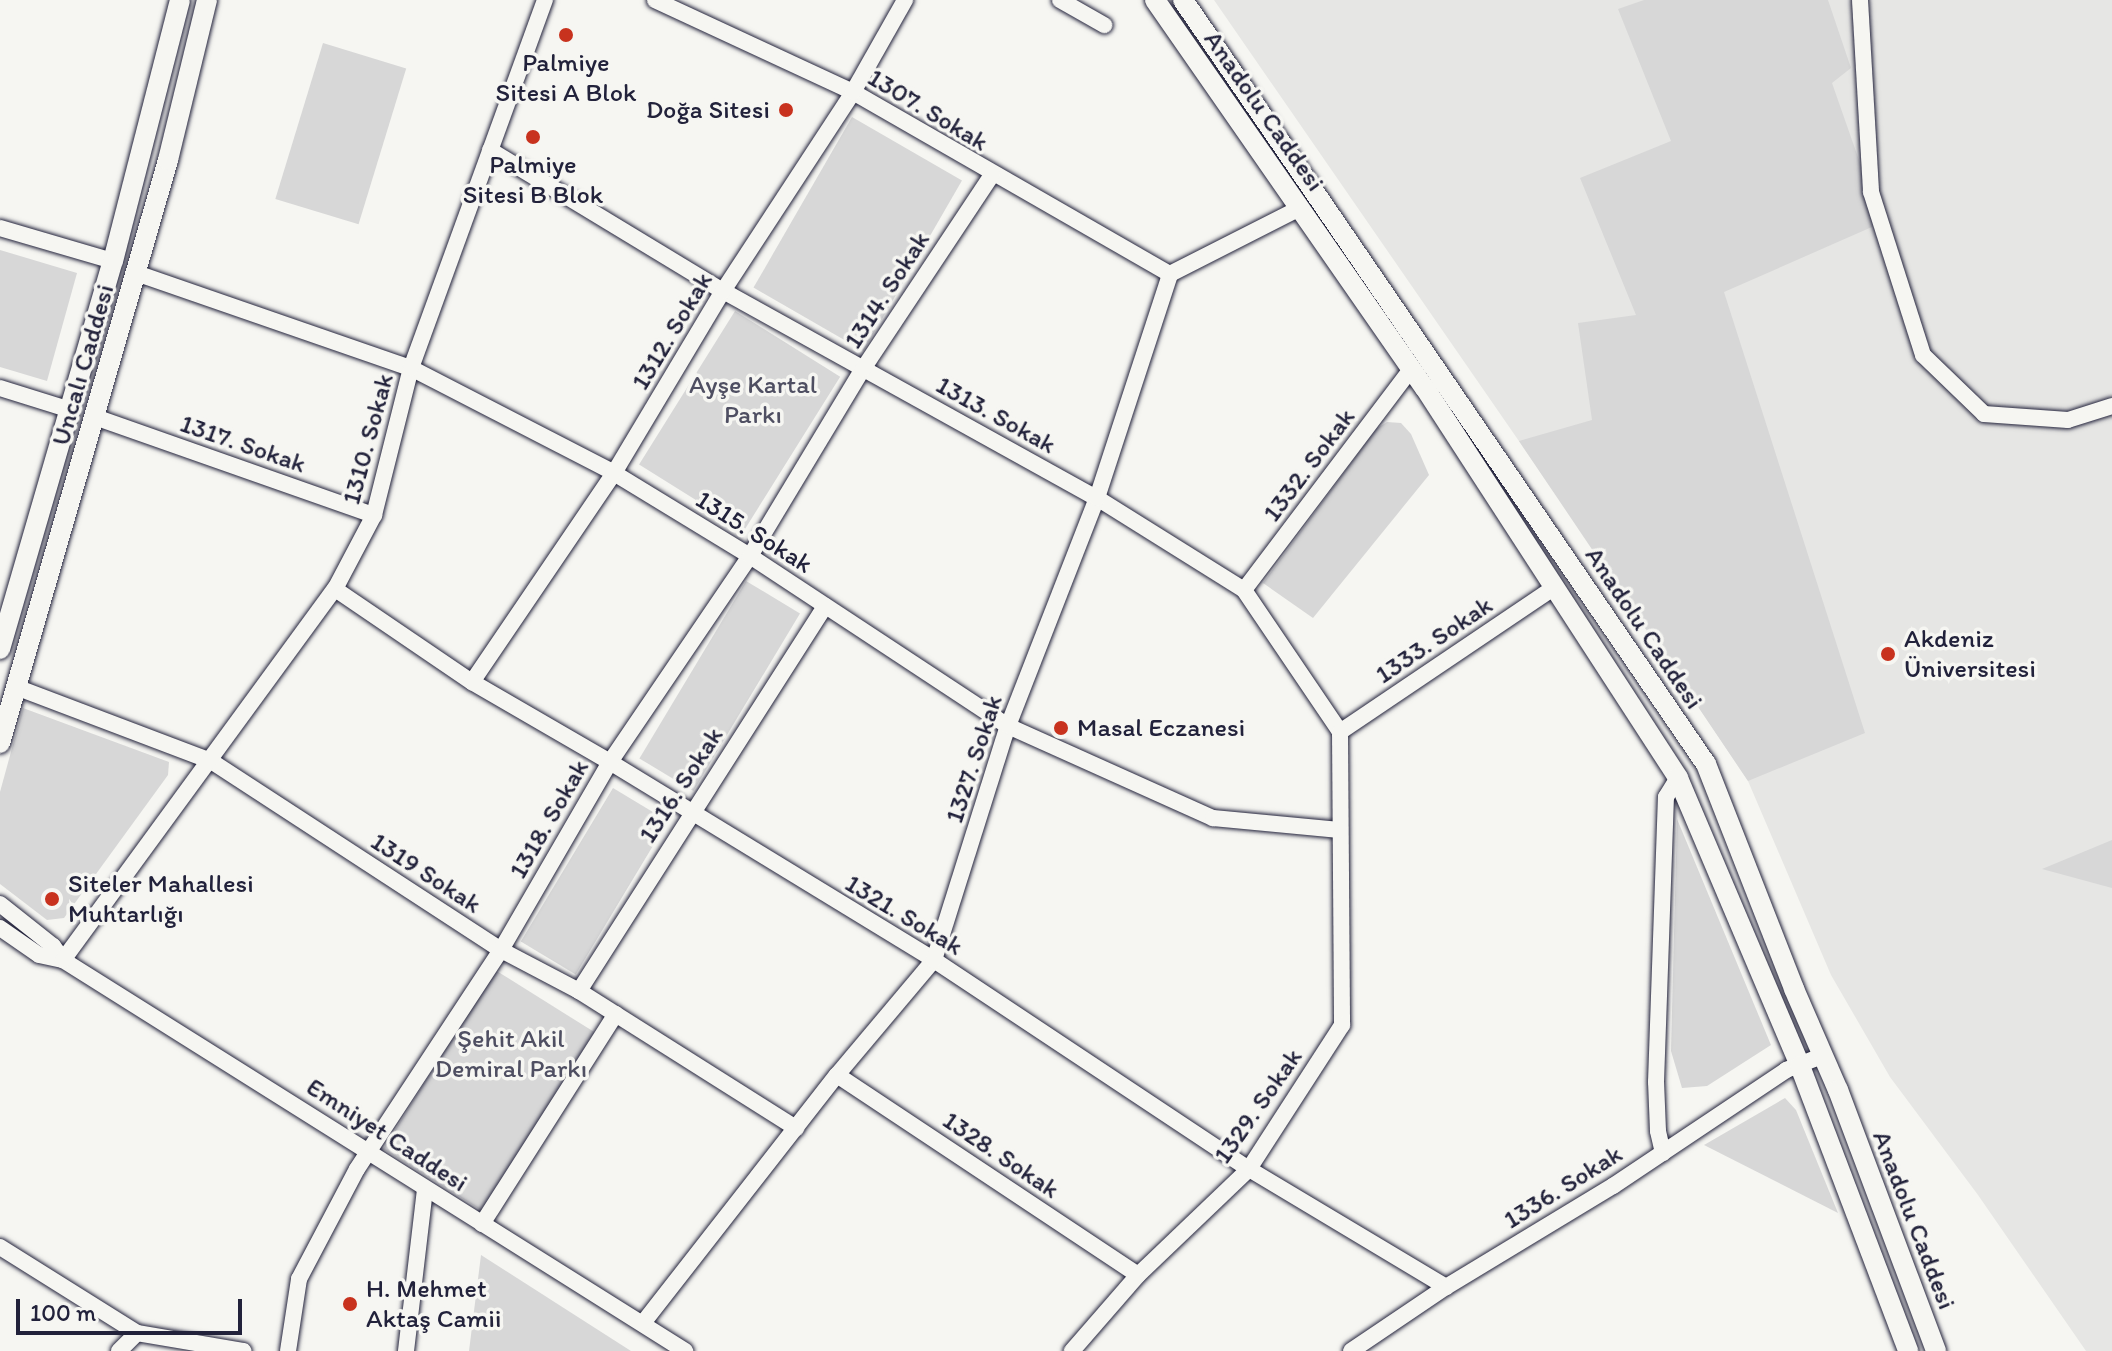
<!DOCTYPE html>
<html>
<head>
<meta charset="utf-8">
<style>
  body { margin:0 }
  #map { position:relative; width:2112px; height:1351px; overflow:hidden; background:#f6f6f2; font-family:Itim,sans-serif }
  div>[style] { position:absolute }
  .built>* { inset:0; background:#e6e6e4 }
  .green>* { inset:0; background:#d7d7d7; transform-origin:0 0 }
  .roads { filter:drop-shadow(0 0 2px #22223b) drop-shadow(0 0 2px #22223b) }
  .minor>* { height:16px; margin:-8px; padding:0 8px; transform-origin:8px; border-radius:8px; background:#f6f6f2 }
  .major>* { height:20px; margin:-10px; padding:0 10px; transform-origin:10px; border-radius:10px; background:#f6f6f2 }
  .dots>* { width:22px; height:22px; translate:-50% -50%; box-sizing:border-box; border:4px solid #f6f6f2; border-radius:50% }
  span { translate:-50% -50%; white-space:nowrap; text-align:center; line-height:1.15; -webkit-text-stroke:7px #f6f6f2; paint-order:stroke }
  .poi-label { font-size:26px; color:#22223b }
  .right { translate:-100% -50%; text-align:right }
  .left { translate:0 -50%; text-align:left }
  .street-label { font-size:26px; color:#22223b }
  .park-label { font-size:26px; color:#4f4f62 }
  .scale { position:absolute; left:16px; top:1299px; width:226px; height:36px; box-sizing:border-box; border:4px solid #22223b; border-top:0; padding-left:10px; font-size:24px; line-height:28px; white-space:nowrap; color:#22223b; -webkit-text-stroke:6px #f6f6f2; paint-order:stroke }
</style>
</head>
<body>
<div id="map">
  <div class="built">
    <i style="clip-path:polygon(1214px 0,2112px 0,2112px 1351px,2086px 1351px,1978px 1195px,1890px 1077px,1831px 975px,1748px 781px,1579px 528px)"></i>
  </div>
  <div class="green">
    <i style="clip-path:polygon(1644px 0,1828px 0,1851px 68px,1832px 83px,1881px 223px,1724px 292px,1865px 733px,1748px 781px,1519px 441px,1592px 420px,1578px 323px,1636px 315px,1580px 178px,1671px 141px,1618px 9px)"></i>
    <i style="left:323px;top:43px;width:87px;height:163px;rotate:17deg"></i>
    <i style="left:852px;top:117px;width:127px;height:197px;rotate:30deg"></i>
    <i style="clip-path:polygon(0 250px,77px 273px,47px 381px,0 367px)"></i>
    <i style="left:735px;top:311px;width:124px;height:181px;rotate:32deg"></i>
    <i style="clip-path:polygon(1387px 422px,1401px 423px,1411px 434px,1429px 475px,1313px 618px,1263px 583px,1376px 429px)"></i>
    <i style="left:746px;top:581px;width:63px;height:207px;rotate:31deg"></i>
    <i style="clip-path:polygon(23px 708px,169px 762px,168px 775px,64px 918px,47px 920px,0 884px,0 792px)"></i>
    <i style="left:613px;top:788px;width:64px;height:179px;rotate:31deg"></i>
    <i style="clip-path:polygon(1677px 819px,1771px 1045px,1707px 1086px,1682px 1088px,1671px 1051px)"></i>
    <i style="clip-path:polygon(2112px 840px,2112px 888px,2042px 869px)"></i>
    <i style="left:495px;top:970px;width:118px;height:211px;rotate:32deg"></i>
    <i style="clip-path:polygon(1785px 1098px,1796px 1110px,1838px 1213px,1704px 1145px)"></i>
    <i style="clip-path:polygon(481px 1255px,631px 1351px,469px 1351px)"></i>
  </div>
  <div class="roads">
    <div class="minor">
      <i style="left:655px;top:0;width:218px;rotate:24.9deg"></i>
      <i style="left:853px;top:92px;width:366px;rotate:29.9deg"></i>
      <i style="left:1060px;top:0;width:51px;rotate:29.6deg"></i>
      <i style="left:1860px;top:0;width:192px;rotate:86.7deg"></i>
      <i style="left:1871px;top:192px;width:171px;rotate:72.3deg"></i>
      <i style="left:1923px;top:355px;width:85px;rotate:44deg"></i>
      <i style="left:1984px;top:414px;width:84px;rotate:4.1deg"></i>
      <i style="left:2068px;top:420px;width:46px;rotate:-17.7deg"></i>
      <i style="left:490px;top:150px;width:272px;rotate:31.2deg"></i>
      <i style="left:723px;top:291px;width:427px;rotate:29deg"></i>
      <i style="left:1097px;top:498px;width:173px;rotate:32deg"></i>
      <i style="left:1244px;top:590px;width:171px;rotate:55.9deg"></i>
      <i style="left:1340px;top:732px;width:293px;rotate:89.6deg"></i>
      <i style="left:1342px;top:1025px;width:171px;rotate:122.9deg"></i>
      <i style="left:1249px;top:1169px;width:153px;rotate:136.3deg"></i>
      <i style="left:1138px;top:1275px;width:101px;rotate:131deg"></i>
      <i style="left:0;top:228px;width:118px;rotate:16.3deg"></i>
      <i style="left:136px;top:273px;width:291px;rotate:19.1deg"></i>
      <i style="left:411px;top:368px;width:229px;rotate:27.3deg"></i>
      <i style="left:614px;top:473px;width:159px;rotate:31.4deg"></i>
      <i style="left:750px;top:556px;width:309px;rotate:33.4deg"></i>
      <i style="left:1008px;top:726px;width:225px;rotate:24.2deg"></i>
      <i style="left:1213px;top:818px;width:127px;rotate:5.4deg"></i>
      <i style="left:0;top:388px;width:73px;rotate:17.4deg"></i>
      <i style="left:95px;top:417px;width:296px;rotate:19.4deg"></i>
      <i style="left:335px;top:589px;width:166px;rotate:34.2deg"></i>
      <i style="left:472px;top:682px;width:160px;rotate:30.1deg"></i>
      <i style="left:610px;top:762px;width:380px;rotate:31.4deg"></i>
      <i style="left:934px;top:960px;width:378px;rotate:33.6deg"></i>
      <i style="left:1249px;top:1169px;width:230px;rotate:30.9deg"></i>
      <i style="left:1244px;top:590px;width:278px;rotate:-52.9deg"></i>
      <i style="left:472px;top:682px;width:253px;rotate:-55.8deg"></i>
      <i style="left:614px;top:473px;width:212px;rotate:-59.1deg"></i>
      <i style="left:723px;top:291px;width:238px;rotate:-56.8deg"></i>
      <i style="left:853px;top:92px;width:106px;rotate:-60.5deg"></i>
      <i style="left:16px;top:687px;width:209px;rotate:20.8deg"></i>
      <i style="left:211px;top:761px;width:346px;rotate:33.1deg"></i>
      <i style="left:501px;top:950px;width:88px;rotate:27.7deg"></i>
      <i style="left:579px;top:991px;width:257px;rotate:32.3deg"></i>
      <i style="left:1340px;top:732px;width:259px;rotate:-34deg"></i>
      <i style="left:0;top:904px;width:68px;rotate:38.4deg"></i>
      <i style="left:53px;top:946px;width:17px;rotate:54deg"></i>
      <i style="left:0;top:928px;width:47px;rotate:34.7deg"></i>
      <i style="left:39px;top:955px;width:25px;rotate:12deg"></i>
      <i style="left:63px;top:960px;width:735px;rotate:32.15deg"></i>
      <i style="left:63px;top:960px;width:460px;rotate:-53.8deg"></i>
      <i style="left:335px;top:589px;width:84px;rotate:-62.2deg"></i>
      <i style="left:374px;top:515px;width:152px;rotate:-75.9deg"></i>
      <i style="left:411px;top:368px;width:392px;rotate:-70deg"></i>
      <i style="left:579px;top:991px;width:457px;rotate:-57.4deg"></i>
      <i style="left:837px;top:1075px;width:361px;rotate:33.6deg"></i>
      <i style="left:1663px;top:1153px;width:23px;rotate:-103deg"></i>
      <i style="left:1658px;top:1131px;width:49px;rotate:-92.3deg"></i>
      <i style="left:1656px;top:1082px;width:285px;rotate:-88deg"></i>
      <i style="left:1666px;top:797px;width:22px;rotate:-58deg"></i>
      <i style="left:482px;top:1224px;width:249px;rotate:-57.5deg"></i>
      <i style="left:0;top:1247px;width:162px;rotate:32.1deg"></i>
      <i style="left:137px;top:1333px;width:108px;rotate:9.6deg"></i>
      <i style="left:643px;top:1323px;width:315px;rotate:-52deg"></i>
      <i style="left:837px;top:1075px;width:150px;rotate:-49.9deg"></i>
      <i style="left:934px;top:960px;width:245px;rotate:-72.5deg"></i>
      <i style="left:1008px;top:726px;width:245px;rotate:-68.7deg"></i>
      <i style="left:1097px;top:498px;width:236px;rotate:-71.9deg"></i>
      <i style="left:1170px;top:274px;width:146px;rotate:-26.9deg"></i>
      <i style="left:119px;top:1351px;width:25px;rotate:-45deg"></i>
      <i style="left:288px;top:1351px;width:73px;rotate:-81.3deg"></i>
      <i style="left:299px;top:1279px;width:124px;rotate:-62.2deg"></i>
      <i style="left:357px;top:1169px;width:262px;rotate:-56.7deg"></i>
      <i style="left:501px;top:950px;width:217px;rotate:-59.9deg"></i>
      <i style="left:610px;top:762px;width:249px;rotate:-55.8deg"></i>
      <i style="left:750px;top:556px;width:218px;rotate:-58.9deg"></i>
      <i style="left:863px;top:369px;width:233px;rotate:-56.4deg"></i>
      <i style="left:406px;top:1351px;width:163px;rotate:-83.3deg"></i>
      <i style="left:1351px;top:1351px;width:115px;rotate:-34deg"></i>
      <i style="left:1446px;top:1287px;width:195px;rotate:-31.2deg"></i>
      <i style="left:1613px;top:1186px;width:208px;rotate:-33.8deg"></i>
      <i style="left:1786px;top:1070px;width:41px;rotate:-21.5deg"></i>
    </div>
    <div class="major">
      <i style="left:1155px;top:0;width:473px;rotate:55.2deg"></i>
      <i style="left:1425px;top:388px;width:465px;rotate:57deg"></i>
      <i style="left:1678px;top:778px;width:313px;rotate:67deg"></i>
      <i style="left:1800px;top:1066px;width:305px;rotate:69.2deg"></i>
      <i style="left:1183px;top:0;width:926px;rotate:55.61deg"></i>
      <i style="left:1706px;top:764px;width:242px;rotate:68.6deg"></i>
      <i style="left:1794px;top:989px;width:110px;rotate:66.5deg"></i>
      <i style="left:1838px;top:1090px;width:279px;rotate:69.4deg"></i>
      <i style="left:0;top:649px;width:404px;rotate:-73.8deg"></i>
      <i style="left:113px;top:261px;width:269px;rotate:-75.6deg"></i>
      <i style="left:0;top:743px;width:607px;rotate:-73.92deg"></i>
      <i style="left:168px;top:160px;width:165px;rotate:-76.3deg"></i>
    </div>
  </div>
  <div class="dots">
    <i style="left:566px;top:35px;background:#c8321e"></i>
    <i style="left:786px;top:110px;background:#c8321e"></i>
    <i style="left:533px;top:137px;background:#c8321e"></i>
    <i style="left:1888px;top:654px;background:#c8321e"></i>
    <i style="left:1061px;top:728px;background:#c8321e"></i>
    <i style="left:52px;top:899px;background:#c8321e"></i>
    <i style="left:350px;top:1304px;background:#c8321e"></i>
  </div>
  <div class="poi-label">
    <span style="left:566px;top:78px">Palmiye<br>Sitesi A Blok</span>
    <span class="right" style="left:770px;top:110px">Doğa Sitesi</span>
    <span style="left:533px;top:180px">Palmiye<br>Sitesi B Blok</span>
    <span class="left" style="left:1904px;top:654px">Akdeniz<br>Üniversitesi</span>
    <span class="left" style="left:1077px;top:728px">Masal Eczanesi</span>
    <span class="left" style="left:68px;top:899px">Siteler Mahallesi<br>Muhtarlığı</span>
    <span class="left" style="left:366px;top:1304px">H. Mehmet<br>Aktaş Camii</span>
  </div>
  <div class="street-label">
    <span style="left:928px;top:110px;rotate:31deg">1307. Sokak</span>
    <span style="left:1264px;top:111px;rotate:55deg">Anadolu Caddesi</span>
    <span style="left:887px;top:290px;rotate:-57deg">1314. Sokak</span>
    <span style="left:672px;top:331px;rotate:-59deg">1312. Sokak</span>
    <span style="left:83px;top:365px;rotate:-74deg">Uncalı Caddesi</span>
    <span style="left:996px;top:415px;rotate:29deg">1313. Sokak</span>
    <span style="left:368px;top:439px;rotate:-75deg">1310. Sokak</span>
    <span style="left:243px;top:444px;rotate:19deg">1317. Sokak</span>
    <span style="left:1309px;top:465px;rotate:-53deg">1332. Sokak</span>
    <span style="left:754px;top:532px;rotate:32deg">1315. Sokak</span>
    <span style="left:1644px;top:628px;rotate:56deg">Anadolu Caddesi</span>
    <span style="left:1434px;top:640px;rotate:-34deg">1333. Sokak</span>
    <span style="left:974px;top:759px;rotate:-72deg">1327. Sokak</span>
    <span style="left:681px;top:785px;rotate:-57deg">1316. Sokak</span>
    <span style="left:549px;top:819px;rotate:-60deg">1318. Sokak</span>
    <span style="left:426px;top:873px;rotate:33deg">1319 Sokak</span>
    <span style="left:904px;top:915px;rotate:31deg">1321. Sokak</span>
    <span style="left:1258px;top:1106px;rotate:-55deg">1329. Sokak</span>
    <span style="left:387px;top:1135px;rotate:33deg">Emniyet Caddesi</span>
    <span style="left:1001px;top:1155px;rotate:34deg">1328. Sokak</span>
    <span style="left:1563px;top:1187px;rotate:-32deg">1336. Sokak</span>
    <span style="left:1914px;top:1220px;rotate:69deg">Anadolu Caddesi</span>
  </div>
  <div class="park-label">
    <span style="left:753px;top:400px">Ayşe Kartal<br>Parkı</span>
    <span style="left:511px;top:1054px">Şehit Akil<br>Demiral Parkı</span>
  </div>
  <div class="scale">100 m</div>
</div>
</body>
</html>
